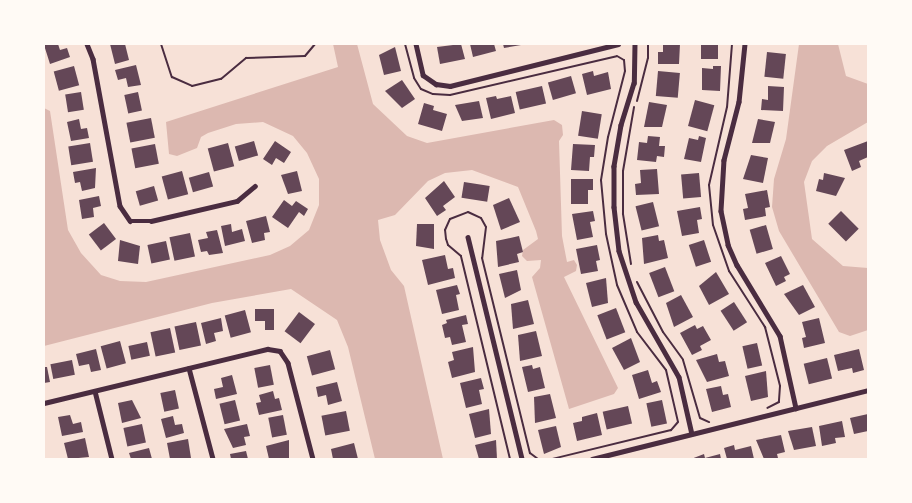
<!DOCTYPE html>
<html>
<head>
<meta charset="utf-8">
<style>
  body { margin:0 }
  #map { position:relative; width:912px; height:503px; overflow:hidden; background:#f7e1d7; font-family:Raleway,sans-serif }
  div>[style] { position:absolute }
  .water>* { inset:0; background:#dcb8b0 }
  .building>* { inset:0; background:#644757; transform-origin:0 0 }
  .path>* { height:2px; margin:-1px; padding:0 1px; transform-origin:1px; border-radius:1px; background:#4a2c40 }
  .minor>* { height:4.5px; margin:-2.25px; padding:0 2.25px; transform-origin:2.25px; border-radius:2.25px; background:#4a2c40 }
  span { translate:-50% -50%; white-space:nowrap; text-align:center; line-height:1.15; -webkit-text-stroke:4.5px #fffaf5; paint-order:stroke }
  .frame { position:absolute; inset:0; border:45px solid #fffaf5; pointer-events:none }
</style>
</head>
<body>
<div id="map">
  <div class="water">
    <i style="clip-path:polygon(333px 44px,357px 44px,373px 104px,407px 136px,427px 143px,554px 120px,562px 125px,563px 135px,559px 141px,562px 236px,567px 262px,574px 260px,577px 265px,576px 271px,564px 277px,618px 388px,614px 394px,569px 409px,532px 277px,540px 268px,541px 260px,527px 261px,522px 256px,523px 250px,538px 239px,536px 231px,518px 187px,472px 170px,445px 173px,428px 181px,395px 215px,378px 220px,380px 240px,391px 270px,404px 286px,443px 459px,375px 459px,348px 347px,337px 320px,291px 289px,212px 303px,44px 346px,44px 108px,50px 111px,68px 230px,81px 253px,101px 275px,120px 281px,146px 282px,270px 255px,290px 246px,309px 230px,319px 205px,319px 179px,307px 153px,293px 136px,263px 122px,236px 124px,208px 133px,201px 137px,197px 148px,177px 156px,169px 154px,166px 122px,338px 67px)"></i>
    <i style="clip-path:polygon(799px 44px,838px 44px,846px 76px,868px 84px,868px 122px,827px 146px,812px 161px,804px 182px,812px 239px,843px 266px,868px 268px,868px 330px,850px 336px,839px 332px,779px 231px,772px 207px,774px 179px,786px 139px)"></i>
  </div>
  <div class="building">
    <i style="clip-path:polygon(58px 44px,60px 50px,67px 48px,70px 57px,50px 64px,44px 45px)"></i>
    <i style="clip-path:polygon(110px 44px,125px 44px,129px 60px,115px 64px)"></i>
    <i style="clip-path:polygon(461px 44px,465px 59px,440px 64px,437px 47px)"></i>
    <i style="clip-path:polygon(470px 44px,494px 44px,496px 51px,473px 57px)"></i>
    <i style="clip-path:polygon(503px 44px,521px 44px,521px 45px,504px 48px)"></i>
    <i style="clip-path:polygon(663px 44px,680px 44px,679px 64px,658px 64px,658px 52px,663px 52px)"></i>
    <i style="left:701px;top:44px;width:17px;height:15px"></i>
    <i style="clip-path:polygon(395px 47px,401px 71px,384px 75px,379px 55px)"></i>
    <i style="left:767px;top:52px;width:19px;height:25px;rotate:6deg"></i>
    <i style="clip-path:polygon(136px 65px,141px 85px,128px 87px,126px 78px,118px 80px,115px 70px)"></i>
    <i style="left:74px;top:66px;width:20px;height:21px;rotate:75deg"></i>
    <i style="clip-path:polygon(713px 66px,721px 66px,720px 91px,702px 90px,702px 68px,713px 69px)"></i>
    <i style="clip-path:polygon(593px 71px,594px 76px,608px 72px,611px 89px,587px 95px,582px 74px)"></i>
    <i style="left:658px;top:71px;width:22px;height:25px;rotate:5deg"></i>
    <i style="left:571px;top:76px;width:18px;height:24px;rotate:74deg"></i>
    <i style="clip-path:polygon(402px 80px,415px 99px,402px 108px,385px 91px)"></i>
    <i style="left:542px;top:86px;width:18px;height:27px;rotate:77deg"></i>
    <i style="clip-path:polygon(768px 86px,784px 87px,783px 111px,761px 110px,762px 99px,768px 100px)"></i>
    <i style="left:81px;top:92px;width:18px;height:16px;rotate:81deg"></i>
    <i style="left:138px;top:92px;width:19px;height:14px;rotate:78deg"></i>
    <i style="clip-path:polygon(496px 96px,497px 99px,511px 96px,515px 113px,491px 119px,486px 98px)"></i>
    <i style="left:695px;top:100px;width:20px;height:27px;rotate:15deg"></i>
    <i style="clip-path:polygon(479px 101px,483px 118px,462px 121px,455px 105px)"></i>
    <i style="clip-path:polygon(649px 102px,667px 105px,662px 127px,644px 127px)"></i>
    <i style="clip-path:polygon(424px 103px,434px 106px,433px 110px,447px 114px,442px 131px,418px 124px)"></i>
    <i style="left:582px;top:111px;width:20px;height:25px;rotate:9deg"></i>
    <i style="left:151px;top:118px;width:20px;height:25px;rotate:79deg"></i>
    <i style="clip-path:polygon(79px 119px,81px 129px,87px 128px,89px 138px,71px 141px,67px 122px)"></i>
    <i style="clip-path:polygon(758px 119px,775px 122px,770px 143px,752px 143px)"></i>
    <i style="clip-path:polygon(648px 136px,660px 137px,659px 146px,665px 146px,664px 157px,657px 156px,656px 162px,637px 160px,639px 142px,647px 143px)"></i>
    <i style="clip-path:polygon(699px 136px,706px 138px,701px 162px,684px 159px,689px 138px,698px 140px)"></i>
    <i style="left:254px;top:141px;width:15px;height:20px;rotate:74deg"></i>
    <i style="clip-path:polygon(275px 141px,291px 152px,284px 163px,276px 158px,272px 165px,263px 159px)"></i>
    <i style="clip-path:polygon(868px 141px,868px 157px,859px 161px,861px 167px,852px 171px,844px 150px)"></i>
    <i style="left:90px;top:143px;width:19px;height:22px;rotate:81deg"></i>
    <i style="left:228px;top:143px;width:24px;height:21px;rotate:75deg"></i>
    <i style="left:155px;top:144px;width:20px;height:24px;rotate:79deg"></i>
    <i style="clip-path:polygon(573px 144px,595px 145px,594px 157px,590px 157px,589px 171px,571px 170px)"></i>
    <i style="clip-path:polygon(751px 155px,768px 158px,763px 183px,743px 179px)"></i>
    <i style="clip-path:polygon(96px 168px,95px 188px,82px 191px,80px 182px,75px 183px,73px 172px)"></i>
    <i style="clip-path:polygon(657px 169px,659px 194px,636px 195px,635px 184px,641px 183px,640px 170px)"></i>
    <i style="left:182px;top:171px;width:24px;height:21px;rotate:75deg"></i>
    <i style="clip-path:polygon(297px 171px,302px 191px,288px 194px,281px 175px)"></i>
    <i style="left:209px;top:172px;width:15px;height:21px;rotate:74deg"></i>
    <i style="left:699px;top:173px;width:24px;height:18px;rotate:85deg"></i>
    <i style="clip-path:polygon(824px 173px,845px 178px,836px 196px,816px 191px,819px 179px,823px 180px)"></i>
    <i style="clip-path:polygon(571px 179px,593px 179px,593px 190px,588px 190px,588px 204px,571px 204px)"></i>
    <i style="clip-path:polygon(444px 181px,455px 197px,443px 206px,446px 210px,437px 216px,425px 198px)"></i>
    <i style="left:464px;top:182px;width:26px;height:16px;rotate:9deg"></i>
    <i style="left:154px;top:186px;width:15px;height:19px;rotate:74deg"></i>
    <i style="clip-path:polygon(767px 190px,770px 207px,765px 208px,766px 216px,745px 220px,743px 209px,748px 208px,745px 194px)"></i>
    <i style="clip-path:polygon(99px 196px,101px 206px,93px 208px,94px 217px,82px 219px,79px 200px)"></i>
    <i style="clip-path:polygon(509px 198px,520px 222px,501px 230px,493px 205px)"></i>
    <i style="clip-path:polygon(284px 200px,292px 206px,296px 201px,308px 209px,304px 216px,299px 212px,288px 228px,272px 217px)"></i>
    <i style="left:653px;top:202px;width:25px;height:18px;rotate:76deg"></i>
    <i style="clip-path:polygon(700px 207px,702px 219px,697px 220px,699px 233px,682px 236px,677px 211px)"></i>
    <i style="clip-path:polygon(593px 211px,595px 221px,590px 222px,593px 237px,577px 240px,572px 214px)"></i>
    <i style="left:841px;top:211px;width:25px;height:18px;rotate:45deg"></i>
    <i style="clip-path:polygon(266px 216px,270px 232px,264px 233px,265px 240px,252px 243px,246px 221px)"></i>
    <i style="left:104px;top:223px;width:20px;height:19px;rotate:53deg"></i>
    <i style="clip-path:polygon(231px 224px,232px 232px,242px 229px,245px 241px,225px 246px,221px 226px)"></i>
    <i style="clip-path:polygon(417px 224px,434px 224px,434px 249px,416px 246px)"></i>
    <i style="left:766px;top:225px;width:25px;height:17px;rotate:74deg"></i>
    <i style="clip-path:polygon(217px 230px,223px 253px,209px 255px,207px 251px,201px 252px,198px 240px,208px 238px,206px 232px)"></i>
    <i style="left:190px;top:233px;width:24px;height:21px;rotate:78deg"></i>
    <i style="clip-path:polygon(658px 235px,659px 241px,664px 240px,668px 258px,644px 264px,642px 238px)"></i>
    <i style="clip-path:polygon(519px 236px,523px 252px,517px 254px,519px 262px,498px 267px,496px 241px)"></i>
    <i style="clip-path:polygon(120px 240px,140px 246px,138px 264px,118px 261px)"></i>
    <i style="left:704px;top:240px;width:23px;height:16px;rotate:72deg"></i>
    <i style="left:166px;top:241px;width:19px;height:19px;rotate:78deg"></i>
    <i style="clip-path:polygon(597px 245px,600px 260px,596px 261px,598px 271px,581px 274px,576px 249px)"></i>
    <i style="clip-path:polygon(445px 255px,448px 269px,453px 268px,455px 278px,428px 285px,422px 260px)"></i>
    <i style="clip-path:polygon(781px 256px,790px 274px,784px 277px,786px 281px,776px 286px,765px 263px)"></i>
    <i style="left:665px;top:267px;width:26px;height:17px;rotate:69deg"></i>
    <i style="clip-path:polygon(517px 270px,521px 290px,505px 298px,499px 274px)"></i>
    <i style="clip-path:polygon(716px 272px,729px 294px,709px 305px,699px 286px)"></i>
    <i style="clip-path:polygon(606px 278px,608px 303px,592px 307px,586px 283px)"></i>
    <i style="clip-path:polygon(457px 285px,460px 294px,456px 295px,459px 310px,442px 314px,436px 290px)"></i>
    <i style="clip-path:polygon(803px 285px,815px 307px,799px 315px,784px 294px)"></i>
    <i style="clip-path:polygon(681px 295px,693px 317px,674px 327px,666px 303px)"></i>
    <i style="clip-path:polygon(528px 300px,534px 324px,513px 329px,511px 304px)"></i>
    <i style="left:734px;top:302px;width:24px;height:16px;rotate:57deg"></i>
    <i style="left:616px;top:308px;width:26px;height:20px;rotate:69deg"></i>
    <i style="clip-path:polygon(255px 309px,274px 309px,274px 330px,265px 330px,265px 321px,255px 321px)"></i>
    <i style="left:245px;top:310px;width:23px;height:21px;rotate:75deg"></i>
    <i style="left:299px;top:312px;width:20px;height:24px;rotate:37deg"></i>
    <i style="clip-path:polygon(466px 315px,468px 324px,462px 325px,466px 342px,452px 345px,450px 337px,445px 338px,442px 325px,447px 323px,446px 320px)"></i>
    <i style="clip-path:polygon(221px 318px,223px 331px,214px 333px,216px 341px,206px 344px,201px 323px)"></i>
    <i style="clip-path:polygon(819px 318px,825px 343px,804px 348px,802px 338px,806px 337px,802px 322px)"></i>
    <i style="left:196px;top:322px;width:24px;height:22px;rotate:78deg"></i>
    <i style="clip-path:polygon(695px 325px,697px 329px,703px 326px,711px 340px,700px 346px,702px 350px,692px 355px,680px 333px)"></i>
    <i style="left:170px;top:328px;width:25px;height:20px;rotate:78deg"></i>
    <i style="clip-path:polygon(536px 331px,542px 356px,520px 361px,518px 335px)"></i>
    <i style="clip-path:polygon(631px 338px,640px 362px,624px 370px,612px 348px)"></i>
    <i style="left:120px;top:341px;width:23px;height:20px;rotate:75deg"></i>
    <i style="left:147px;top:342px;width:14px;height:19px;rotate:78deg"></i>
    <i style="left:757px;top:343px;width:23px;height:15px;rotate:77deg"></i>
    <i style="clip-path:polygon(473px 347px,475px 372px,452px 378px,448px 362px,454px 360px,452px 352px)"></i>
    <i style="clip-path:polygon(96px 349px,101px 370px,91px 372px,89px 364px,79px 366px,76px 354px)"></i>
    <i style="clip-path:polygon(859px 349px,864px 370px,853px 373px,852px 368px,838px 371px,834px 355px)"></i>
    <i style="left:330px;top:350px;width:20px;height:24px;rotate:75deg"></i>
    <i style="clip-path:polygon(717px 354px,719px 362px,725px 361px,729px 376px,707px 382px,696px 360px)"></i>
    <i style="left:827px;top:358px;width:21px;height:24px;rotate:76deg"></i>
    <i style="left:72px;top:360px;width:15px;height:22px;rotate:79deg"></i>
    <i style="left:270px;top:365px;width:20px;height:16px;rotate:79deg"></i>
    <i style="clip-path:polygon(532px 365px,533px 369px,540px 367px,545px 388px,528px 392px,522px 367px)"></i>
    <i style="clip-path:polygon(44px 367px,47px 367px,50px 382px,44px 383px)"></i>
    <i style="clip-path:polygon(648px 370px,652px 383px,657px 381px,661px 392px,639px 399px,632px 375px)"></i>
    <i style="clip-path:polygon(766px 371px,768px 397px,751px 401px,745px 376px)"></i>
    <i style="clip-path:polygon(232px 375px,237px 394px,216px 399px,214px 389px,223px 387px,221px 378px)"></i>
    <i style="clip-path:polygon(481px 378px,484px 389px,479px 390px,482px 404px,466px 408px,460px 383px)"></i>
    <i style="clip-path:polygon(337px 382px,342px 401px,328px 405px,326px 395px,318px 397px,316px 387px)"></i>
    <i style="clip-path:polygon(721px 386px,723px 395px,728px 394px,731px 407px,712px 412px,706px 389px)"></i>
    <i style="left:175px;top:390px;width:19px;height:15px;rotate:78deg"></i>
    <i style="clip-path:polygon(273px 391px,275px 399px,279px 398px,282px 410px,259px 415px,256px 403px,261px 402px,259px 395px)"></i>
    <i style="clip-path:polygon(550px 394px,556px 418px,535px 423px,534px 397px)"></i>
    <i style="clip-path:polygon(132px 400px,141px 418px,122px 423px,118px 403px)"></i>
    <i style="left:235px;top:400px;width:21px;height:16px;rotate:76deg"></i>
    <i style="left:662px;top:400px;width:24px;height:16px;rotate:78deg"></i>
    <i style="left:628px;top:406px;width:18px;height:26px;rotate:77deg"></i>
    <i style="clip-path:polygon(489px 409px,491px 434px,475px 438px,469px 414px)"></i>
    <i style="left:346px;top:411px;width:20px;height:25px;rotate:79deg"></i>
    <i style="clip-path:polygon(597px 413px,602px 435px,577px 441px,573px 423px,582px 421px,582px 417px)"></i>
    <i style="clip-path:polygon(868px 414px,868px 431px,854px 434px,850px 418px)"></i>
    <i style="clip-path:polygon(70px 415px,73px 424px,81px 422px,83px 432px,62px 436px,58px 417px)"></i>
    <i style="left:283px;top:415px;width:20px;height:15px;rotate:79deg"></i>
    <i style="clip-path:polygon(173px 416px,175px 425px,182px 424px,184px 433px,166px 438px,161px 419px)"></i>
    <i style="clip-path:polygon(842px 421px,845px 437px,835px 438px,836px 443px,822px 446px,819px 426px)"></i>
    <i style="left:142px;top:424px;width:19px;height:19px;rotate:78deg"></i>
    <i style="clip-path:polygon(247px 424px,250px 436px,244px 437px,246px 445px,233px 448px,224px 429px)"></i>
    <i style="clip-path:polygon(556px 426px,561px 447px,544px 454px,538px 430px)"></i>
    <i style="clip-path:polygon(812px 427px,816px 446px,794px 450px,788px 431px)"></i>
    <i style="clip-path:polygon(781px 435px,785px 452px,777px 454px,778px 458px,764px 459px,756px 440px)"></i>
    <i style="clip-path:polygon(85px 438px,89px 457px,68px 459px,64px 443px)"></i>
    <i style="clip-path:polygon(188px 439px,191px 458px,170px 459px,167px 443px)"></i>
    <i style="clip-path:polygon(289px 440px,289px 459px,269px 459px,266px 446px)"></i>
    <i style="clip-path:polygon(496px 440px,497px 459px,479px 459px,475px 445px)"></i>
    <i style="clip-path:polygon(354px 443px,358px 459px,333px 459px,331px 449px)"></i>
    <i style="clip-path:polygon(734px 445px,735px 450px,751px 446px,754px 459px,727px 459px,724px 448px)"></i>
    <i style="clip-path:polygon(149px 448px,152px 459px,131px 459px,129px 453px)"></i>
    <i style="clip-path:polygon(246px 451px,248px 459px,231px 459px,230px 454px)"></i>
    <i style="clip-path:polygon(704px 454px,705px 458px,720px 454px,721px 459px,691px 459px)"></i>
  </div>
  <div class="path">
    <i style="left:161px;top:44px;width:35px;rotate:72deg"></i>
    <i style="left:172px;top:77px;width:22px;rotate:24deg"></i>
    <i style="left:192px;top:86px;width:30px;rotate:-14deg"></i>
    <i style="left:221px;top:79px;width:33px;rotate:-40deg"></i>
    <i style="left:246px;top:58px;width:59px;rotate:-1.9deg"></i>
    <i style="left:305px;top:56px;width:16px;rotate:-50deg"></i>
    <i style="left:405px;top:44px;width:35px;rotate:75deg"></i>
    <i style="left:414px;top:78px;width:13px;rotate:58deg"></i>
    <i style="left:421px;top:89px;width:13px;rotate:23deg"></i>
    <i style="left:433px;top:94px;width:17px;rotate:3deg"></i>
    <i style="left:450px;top:95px;width:171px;rotate:-13.1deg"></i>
    <i style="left:617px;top:56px;width:8px;rotate:30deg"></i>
    <i style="left:624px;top:60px;width:11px;rotate:85deg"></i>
    <i style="left:625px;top:71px;width:68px;rotate:104.4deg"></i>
    <i style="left:608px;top:137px;width:44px;rotate:99.2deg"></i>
    <i style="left:601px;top:180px;width:54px;rotate:84.7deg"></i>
    <i style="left:606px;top:234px;width:52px;rotate:77.8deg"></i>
    <i style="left:617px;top:285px;width:51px;rotate:66.9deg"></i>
    <i style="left:637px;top:332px;width:48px;rotate:52.7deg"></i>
    <i style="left:666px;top:370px;width:53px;rotate:77deg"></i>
    <i style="left:678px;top:422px;width:11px;rotate:131deg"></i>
    <i style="left:671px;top:430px;width:122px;rotate:166.3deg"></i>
    <i style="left:732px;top:44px;width:63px;rotate:94.5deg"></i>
    <i style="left:727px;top:107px;width:80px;rotate:103deg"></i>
    <i style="left:709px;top:185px;width:40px;rotate:84.3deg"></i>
    <i style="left:713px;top:225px;width:49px;rotate:70.8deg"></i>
    <i style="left:729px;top:271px;width:67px;rotate:57.3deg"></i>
    <i style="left:765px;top:327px;width:61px;rotate:75.7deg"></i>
    <i style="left:780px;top:386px;width:16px;rotate:94deg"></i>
    <i style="left:779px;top:402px;width:13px;rotate:153deg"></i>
    <i style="left:637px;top:101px;width:44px;rotate:-75.7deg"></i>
    <i style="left:648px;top:58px;width:14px;rotate:-90deg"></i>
    <i style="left:631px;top:264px;width:51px;rotate:-99.1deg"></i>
    <i style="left:623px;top:214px;width:43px;rotate:-90deg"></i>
    <i style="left:623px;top:171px;width:65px;rotate:-80.2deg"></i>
    <i style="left:637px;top:282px;width:56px;rotate:62.5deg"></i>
    <i style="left:663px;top:332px;width:34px;rotate:54deg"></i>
    <i style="left:683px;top:360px;width:60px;rotate:73.7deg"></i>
    <i style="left:700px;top:418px;width:10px;rotate:24deg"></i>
    <i style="left:510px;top:459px;width:209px;rotate:-103.6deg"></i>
    <i style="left:461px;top:256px;width:17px;rotate:-140deg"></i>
    <i style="left:448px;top:245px;width:6px;rotate:-108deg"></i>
    <i style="left:446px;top:239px;width:9px;rotate:-96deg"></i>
    <i style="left:445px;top:230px;width:12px;rotate:-66deg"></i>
    <i style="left:450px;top:219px;width:19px;rotate:-21deg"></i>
    <i style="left:468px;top:212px;width:14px;rotate:25deg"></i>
    <i style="left:481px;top:218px;width:10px;rotate:61deg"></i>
    <i style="left:486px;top:227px;width:31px;rotate:97deg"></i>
    <i style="left:482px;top:258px;width:201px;rotate:76.2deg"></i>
    <i style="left:530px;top:453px;width:10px;rotate:37deg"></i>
  </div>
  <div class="minor">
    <i style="left:87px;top:44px;width:16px;rotate:68deg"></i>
    <i style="left:93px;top:59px;width:149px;rotate:79.6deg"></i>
    <i style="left:120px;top:206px;width:18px;rotate:56deg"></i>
    <i style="left:130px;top:221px;width:21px"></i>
    <i style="left:151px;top:221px;width:88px;rotate:-13.1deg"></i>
    <i style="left:237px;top:201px;width:23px;rotate:-40deg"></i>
    <i style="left:416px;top:44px;width:32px;rotate:77deg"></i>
    <i style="left:423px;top:75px;width:16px;rotate:35deg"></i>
    <i style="left:436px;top:84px;width:14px;rotate:8deg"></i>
    <i style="left:450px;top:86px;width:173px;rotate:-14deg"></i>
    <i style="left:635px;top:44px;width:39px;rotate:91deg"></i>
    <i style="left:634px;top:83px;width:44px;rotate:107.2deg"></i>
    <i style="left:621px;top:125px;width:42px;rotate:99.7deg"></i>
    <i style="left:614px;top:166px;width:41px;rotate:90deg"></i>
    <i style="left:614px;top:207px;width:44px;rotate:83.5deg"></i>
    <i style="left:619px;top:251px;width:54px;rotate:71.6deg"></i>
    <i style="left:636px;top:302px;width:86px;rotate:60.2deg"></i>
    <i style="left:679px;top:377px;width:58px;rotate:77.2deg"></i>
    <i style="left:745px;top:44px;width:58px;rotate:95.9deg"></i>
    <i style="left:739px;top:102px;width:60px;rotate:104.5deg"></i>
    <i style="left:724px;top:160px;width:51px;rotate:93.4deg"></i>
    <i style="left:721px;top:211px;width:35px;rotate:78deg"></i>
    <i style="left:728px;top:245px;width:22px;rotate:66deg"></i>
    <i style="left:737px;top:265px;width:83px;rotate:58.8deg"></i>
    <i style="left:780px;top:336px;width:74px;rotate:77.5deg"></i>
    <i style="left:468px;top:237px;width:228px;rotate:76.3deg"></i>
    <i style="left:189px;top:368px;width:94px;rotate:75.2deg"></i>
    <i style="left:95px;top:391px;width:70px;rotate:76deg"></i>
    <i style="left:44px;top:403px;width:230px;rotate:-13.6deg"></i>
    <i style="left:268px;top:349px;width:12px;rotate:9deg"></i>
    <i style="left:280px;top:351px;width:14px;rotate:56deg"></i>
    <i style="left:288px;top:363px;width:99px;rotate:75.4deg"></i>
    <i style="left:592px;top:459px;width:284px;rotate:-14deg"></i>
  </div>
  <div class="frame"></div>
</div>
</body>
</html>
